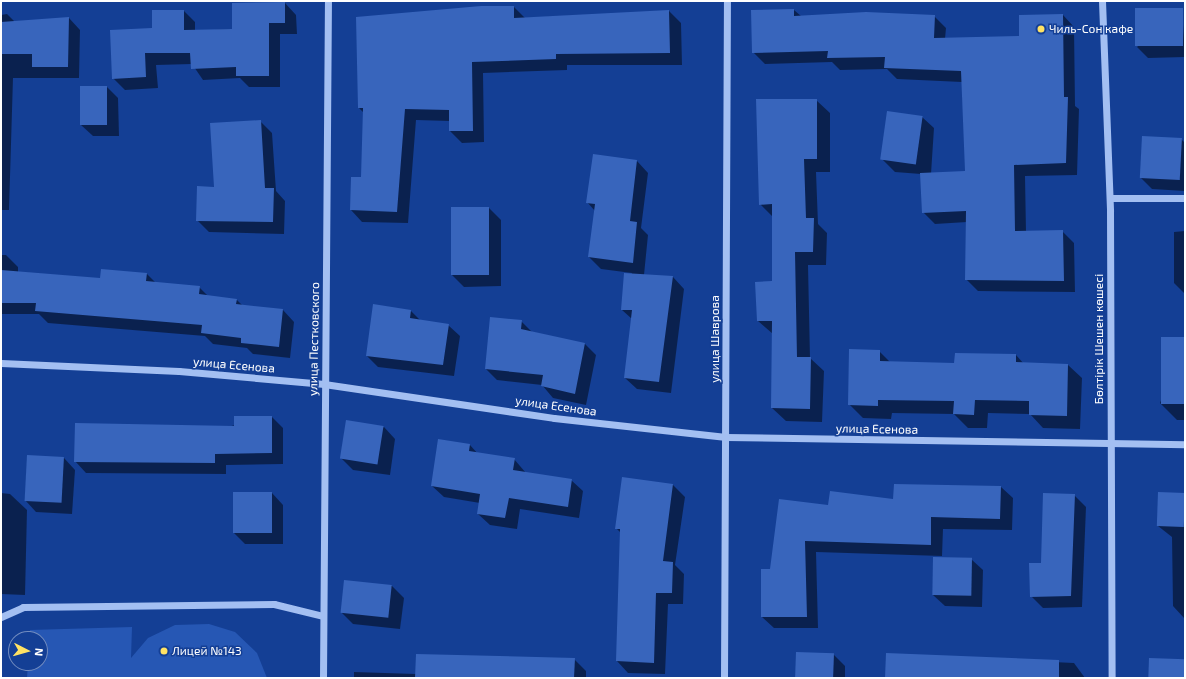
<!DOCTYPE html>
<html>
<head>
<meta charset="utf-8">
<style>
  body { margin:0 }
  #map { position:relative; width:1186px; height:679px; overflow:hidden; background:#143f95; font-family:"Exo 2",sans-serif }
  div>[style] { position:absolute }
  .green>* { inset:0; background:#2657b4 }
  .shadow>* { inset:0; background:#0007 }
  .building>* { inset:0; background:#3865bc; transform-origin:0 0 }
  .minor>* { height:7px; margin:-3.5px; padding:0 3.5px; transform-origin:3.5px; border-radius:3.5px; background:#a3bff2 }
  .dots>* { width:11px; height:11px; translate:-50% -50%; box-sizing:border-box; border:2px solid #143f95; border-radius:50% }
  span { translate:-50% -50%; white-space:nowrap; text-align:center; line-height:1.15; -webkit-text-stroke:3px #143f95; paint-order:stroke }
  .poi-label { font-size:12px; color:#fff }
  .left { translate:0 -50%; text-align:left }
  .street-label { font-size:12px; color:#fff }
  .frame { position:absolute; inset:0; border:2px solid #fff; pointer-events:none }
  .north { position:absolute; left:8px; top:631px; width:40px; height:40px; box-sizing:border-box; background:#143f95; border:1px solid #728cbf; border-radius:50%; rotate:96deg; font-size:11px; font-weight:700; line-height:16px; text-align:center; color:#fff }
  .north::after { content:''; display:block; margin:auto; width:14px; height:18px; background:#ffe264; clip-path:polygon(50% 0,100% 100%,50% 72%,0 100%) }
</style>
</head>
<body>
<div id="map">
  <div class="green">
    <i style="clip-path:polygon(209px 624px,235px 632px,257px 653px,267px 678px,27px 678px,28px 663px,40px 663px,40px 639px,30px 639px,30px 630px,132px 627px,131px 658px,148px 638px,175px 625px)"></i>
  </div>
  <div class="shadow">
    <i style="clip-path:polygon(285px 3px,296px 15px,297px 34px,280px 34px,280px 87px,249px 87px,240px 78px,203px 80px,192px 64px,156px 65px,158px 88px,125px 90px,113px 78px,153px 29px,184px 11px,195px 22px,195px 31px,234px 29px)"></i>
    <i style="clip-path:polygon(514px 7px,525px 18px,669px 11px,681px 23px,682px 65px,567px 65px,567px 70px,483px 73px,484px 142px,462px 143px,450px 131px,450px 121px,416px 120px,408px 223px,362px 222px,351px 210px,352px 178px,362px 178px,364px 113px,359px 108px)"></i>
    <i style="clip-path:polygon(1182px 9px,1185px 57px,1148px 58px,1137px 47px)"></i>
    <i style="clip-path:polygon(794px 10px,801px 16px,934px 16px,946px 28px,945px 39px,1020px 37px,1063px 15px,1074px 27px,1075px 106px,1079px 109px,1077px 175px,1025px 176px,1026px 232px,1062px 231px,1074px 243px,1075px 292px,978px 291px,966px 279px,967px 222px,935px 224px,923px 212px,921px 174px,895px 172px,883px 160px,922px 117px,934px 128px,931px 174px,966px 172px,962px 82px,897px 79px,887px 69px,840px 70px,832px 62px,765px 64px,753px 52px)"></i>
    <i style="clip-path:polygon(7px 14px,15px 22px,69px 18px,80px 30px,79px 78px,13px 78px,9px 210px,1px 210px,1px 15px)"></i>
    <i style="clip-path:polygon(107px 87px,118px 98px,119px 136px,93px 136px,81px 125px)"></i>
    <i style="clip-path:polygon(816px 100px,830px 113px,830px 172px,816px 172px,818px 224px,827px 233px,826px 265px,808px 265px,810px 358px,824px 371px,822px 422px,786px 421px,772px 408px,773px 334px,758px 321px,773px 281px,773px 217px,760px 204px)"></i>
    <i style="clip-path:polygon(260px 121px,272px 133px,276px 191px,285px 201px,284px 234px,209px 232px,197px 220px)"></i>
    <i style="clip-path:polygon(1181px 139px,1185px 143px,1185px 191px,1152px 189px,1140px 177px)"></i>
    <i style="clip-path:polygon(637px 161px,648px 173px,641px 228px,648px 235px,644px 275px,673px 277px,684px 289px,671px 393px,637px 389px,625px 378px,632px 319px,622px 310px,632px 273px,601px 269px,589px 257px,595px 211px,587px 202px)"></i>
    <i style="clip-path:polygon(452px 208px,489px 208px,501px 220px,501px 286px,464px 287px,452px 275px)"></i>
    <i style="clip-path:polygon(1185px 231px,1185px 294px,1174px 283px,1174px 232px)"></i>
    <i style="clip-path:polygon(1px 255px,6px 255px,18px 267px,18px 272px,101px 279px,147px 274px,156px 283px,199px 287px,208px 296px,237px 300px,243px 306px,283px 310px,294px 322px,290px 358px,253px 354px,247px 348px,213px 344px,205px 336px,48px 323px,39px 314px,1px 314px)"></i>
    <i style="clip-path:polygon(411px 311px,421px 321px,448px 325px,460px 336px,454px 376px,378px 367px,367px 356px)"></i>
    <i style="clip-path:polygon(521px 321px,532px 332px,585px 344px,596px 355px,586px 405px,553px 398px,542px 385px,497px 380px,486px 369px)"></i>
    <i style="clip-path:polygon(1185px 338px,1185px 420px,1177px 420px,1160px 403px)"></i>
    <i style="clip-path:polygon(879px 351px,891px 363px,955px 364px,1016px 355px,1024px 364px,1068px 365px,1082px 378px,1080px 429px,1043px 428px,1030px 414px,988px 413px,987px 428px,968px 428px,954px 414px,892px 413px,891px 419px,863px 418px,849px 404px)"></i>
    <i style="clip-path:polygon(272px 417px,283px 428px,283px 464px,226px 465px,226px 474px,86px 473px,75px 461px)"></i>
    <i style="clip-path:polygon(384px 427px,395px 439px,390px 475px,353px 470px,341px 458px)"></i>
    <i style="clip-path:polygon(470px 445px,478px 454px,514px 459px,526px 473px,571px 480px,583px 491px,579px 518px,520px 509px,517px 529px,490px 525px,478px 514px,480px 503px,444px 497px,432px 486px)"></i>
    <i style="clip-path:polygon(64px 458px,75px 470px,72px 514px,36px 512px,25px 500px)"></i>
    <i style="clip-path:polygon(623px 478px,673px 485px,685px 497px,675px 565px,684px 574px,683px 604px,668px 604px,665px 674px,628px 673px,617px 661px,621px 533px,616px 528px)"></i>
    <i style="clip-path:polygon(895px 485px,1001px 487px,1013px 498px,1012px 530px,943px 529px,942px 556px,816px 552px,818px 628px,774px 628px,762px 617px,771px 570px,829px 506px,894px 500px)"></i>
    <i style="clip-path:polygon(1px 493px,10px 494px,27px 510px,25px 595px,1px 594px)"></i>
    <i style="clip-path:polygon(272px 493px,283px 505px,283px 544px,245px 544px,233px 532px)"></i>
    <i style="clip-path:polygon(1185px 494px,1185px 618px,1184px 618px,1173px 606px,1172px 537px,1158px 526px)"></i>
    <i style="clip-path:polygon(1074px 495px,1086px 507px,1082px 607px,1043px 608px,1031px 596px)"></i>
    <i style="clip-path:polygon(971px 559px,983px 570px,982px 607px,945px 606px,933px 595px)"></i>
    <i style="clip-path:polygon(345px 582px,392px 586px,404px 598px,400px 629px,353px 624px,342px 613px)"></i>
    <i style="clip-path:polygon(833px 654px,845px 666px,845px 678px,796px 678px)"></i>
    <i style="clip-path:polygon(887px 654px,1074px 663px,1085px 678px,886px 678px)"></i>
    <i style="clip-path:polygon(574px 659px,586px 671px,586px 678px,354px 678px,354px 672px,416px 674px)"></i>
  </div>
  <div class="building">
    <i style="clip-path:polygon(285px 2px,285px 23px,269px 23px,269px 76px,236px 76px,236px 67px,191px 69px,190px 53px,145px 53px,146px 77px,112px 79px,110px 30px,152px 28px,152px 10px,184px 10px,184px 30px,232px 29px,232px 3px)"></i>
    <i style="clip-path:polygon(481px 6px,514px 6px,514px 18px,669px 10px,670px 53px,556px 54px,556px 59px,472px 62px,473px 131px,449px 131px,449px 110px,405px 109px,397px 212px,350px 210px,351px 177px,361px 177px,363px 108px,358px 108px,356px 17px)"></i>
    <i style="left:1183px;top:8px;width:38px;height:48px;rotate:90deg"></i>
    <i style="clip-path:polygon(794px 9px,794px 16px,866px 12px,935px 15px,934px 38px,1019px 36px,1019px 15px,1063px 14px,1064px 97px,1068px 97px,1066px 163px,1014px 165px,1015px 231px,1063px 230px,1064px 281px,965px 280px,966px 211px,922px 213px,920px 173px,965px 171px,961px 71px,884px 68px,885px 57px,827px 58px,828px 51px,752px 53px,751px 10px)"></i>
    <i style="clip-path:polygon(69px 17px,68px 67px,32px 67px,32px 54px,1px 54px,1px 22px)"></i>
    <i style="left:80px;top:86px;width:27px;height:39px"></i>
    <i style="clip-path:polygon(756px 99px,817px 99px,817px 159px,804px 159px,806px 218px,814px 218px,813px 252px,795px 252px,797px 357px,811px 357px,810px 409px,771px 408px,772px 321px,757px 321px,755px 282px,772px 281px,772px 204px,759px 205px)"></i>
    <i style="left:887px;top:111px;width:36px;height:49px;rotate:8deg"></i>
    <i style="clip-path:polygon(261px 120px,265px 188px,274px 188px,273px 222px,196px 221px,197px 186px,214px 187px,210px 123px)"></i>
    <i style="left:1142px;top:136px;width:40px;height:42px;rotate:3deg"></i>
    <i style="clip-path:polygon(593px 154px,637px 160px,630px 221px,637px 222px,633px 263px,588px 257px,595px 204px,586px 203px)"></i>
    <i style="left:451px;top:207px;width:38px;height:68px"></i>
    <i style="clip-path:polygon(101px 269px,147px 273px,146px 281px,200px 286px,199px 294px,237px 299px,236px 304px,283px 309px,279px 347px,241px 343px,241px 338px,201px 333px,202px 325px,35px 311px,36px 303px,1px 303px,1px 270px,100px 278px)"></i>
    <i style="clip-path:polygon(624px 273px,673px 276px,659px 382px,624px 378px,632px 310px,621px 310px)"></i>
    <i style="clip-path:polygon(373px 304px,411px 310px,410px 318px,449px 324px,443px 365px,366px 356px)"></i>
    <i style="clip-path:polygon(490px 317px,522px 320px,521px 329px,585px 343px,575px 394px,541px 386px,543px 375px,485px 369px)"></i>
    <i style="left:1161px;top:337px;width:24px;height:67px"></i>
    <i style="clip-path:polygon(849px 349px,880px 350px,880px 361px,954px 363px,955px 353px,1016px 354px,1016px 362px,1068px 364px,1067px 416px,1029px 415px,1029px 401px,975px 400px,974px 415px,953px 414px,954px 401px,878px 400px,878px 406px,848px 405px)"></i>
    <i style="clip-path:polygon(234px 416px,272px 416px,272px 453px,215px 454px,215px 463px,74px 462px,75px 423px,234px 426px)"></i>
    <i style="left:346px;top:420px;width:38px;height:39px;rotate:9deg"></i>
    <i style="clip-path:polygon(438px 439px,470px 444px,469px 451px,515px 458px,513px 470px,572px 479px,568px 507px,509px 498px,505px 518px,477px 514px,480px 494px,431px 486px)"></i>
    <i style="left:27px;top:455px;width:37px;height:46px;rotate:3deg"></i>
    <i style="clip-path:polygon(622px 477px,673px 484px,663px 561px,673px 562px,672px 593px,656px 593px,654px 663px,616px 661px,620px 529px,615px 529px)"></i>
    <i style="clip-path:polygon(894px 484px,1001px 486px,1000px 519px,931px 517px,931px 545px,805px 541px,807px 617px,761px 617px,761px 569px,770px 569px,779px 499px,828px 505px,830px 491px,893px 499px)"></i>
    <i style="left:233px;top:492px;width:39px;height:41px"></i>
    <i style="left:1158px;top:492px;width:27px;height:34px;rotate:2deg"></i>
    <i style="clip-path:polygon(1043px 493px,1075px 494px,1071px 596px,1030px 597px,1029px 563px,1041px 563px)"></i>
    <i style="left:933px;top:557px;width:39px;height:38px;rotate:1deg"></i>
    <i style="left:344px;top:580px;width:48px;height:33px;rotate:6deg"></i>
    <i style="left:796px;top:652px;width:38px;height:26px;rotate:2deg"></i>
    <i style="clip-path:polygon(886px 653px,1059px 660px,1059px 678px,885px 678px)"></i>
    <i style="clip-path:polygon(416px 654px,575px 658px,574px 678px,415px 678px)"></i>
    <i style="left:1149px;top:658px;width:36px;height:20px;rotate:2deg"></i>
  </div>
  <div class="minor">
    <i style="left:1102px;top:1px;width:210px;rotate:87.8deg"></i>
    <i style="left:1110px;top:211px;width:467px;rotate:89.8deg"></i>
    <i style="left:1110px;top:198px;width:75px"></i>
    <i style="left:1px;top:363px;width:178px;rotate:2.6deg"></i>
    <i style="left:179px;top:371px;width:146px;rotate:5.1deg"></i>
    <i style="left:324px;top:384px;width:232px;rotate:8.4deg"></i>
    <i style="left:554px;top:418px;width:173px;rotate:6.3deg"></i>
    <i style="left:726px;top:437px;width:459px;rotate:0.9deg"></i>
    <i style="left:1px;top:617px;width:24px;rotate:-24deg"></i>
    <i style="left:23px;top:607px;width:251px;rotate:-0.7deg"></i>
    <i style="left:274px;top:604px;width:50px;rotate:13.8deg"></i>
    <i style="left:323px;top:678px;width:677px;rotate:-89.58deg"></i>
    <i style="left:724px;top:678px;width:677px;rotate:-89.75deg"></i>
  </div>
  <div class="dots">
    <i style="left:1041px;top:29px;background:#ffe264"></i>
    <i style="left:164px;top:651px;background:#ffe264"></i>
  </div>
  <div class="poi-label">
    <span class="left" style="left:1049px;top:29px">Чиль-Сон кафе</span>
    <span class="left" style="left:172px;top:651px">Лицей №143</span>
  </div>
  <div class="street-label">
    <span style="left:314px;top:339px;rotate:-89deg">улица Пестковского</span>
    <span style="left:715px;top:339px;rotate:-90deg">улица Шаврова</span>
    <span style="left:1099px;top:339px;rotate:-90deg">Бөлтірік Шешен көшесі</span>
    <span style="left:234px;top:365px;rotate:5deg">улица Есенова</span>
    <span style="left:556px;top:406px;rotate:8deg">улица Есенова</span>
    <span style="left:877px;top:429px;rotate:1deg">улица Есенова</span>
  </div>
  <div class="frame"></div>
  <div class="north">N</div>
</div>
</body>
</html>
